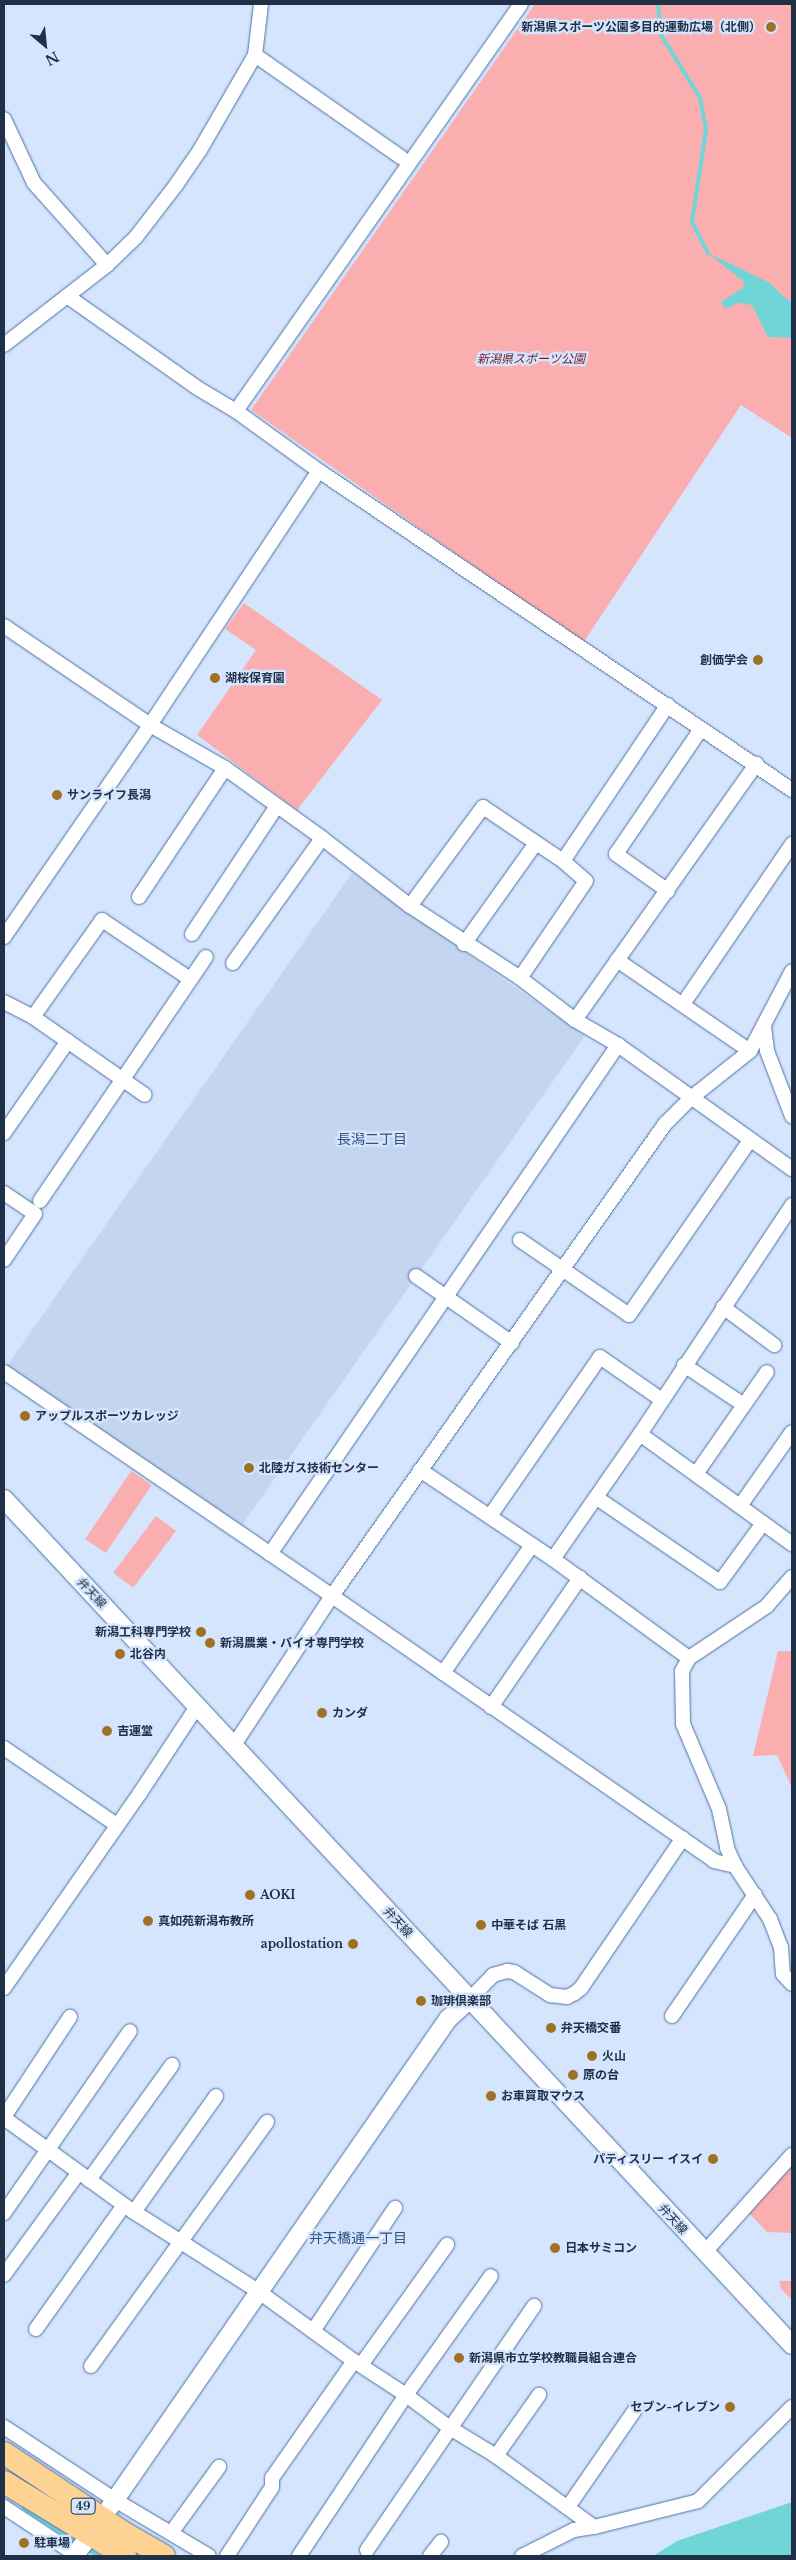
<!DOCTYPE html>
<html>
<head>
<meta charset="utf-8">
<style>
  body { margin:0 }
  #map { position:relative; width:796px; height:2560px; overflow:hidden; background:#d4e5fd; font-family:"Libre Baskerville","Noto Sans JP",serif }
  div>[style] { position:absolute }
  .built>* { inset:0; background:#c3d5ef; transform-origin:0 0 }
  .green>* { inset:0; background:#fbaeb0; transform-origin:0 0 }
  .water>* { inset:0; background:#6fd5d7 }
  .stream>* { height:4px; margin:-2px; padding:0 2px; transform-origin:2px; border-radius:2px; background:#6fd5d7 }
  .roads { filter:drop-shadow(0 0 1px #4c70a4) drop-shadow(0 0 1px #4c70a4) }
  .minor>* { height:14px; margin:-7px; padding:0 7px; transform-origin:7px; border-radius:7px; background:#fff }
  .tertiary>* { height:18px; margin:-9px; padding:0 9px; transform-origin:9px; border-radius:9px; background:#fff }
  .trunk>* { height:22px; margin:-11px; padding:0 11px; transform-origin:11px; border-radius:11px; background:#fcd393 }
  .dots>* { width:14px; height:14px; translate:-50% -50%; box-sizing:border-box; border:2px solid #d4e5fd; border-radius:50% }
  span { translate:-50% -50%; white-space:nowrap; text-align:center; line-height:1.15; -webkit-text-stroke:4.5px #d4e5fd; paint-order:stroke }
  .shield-label span { padding:1px 4px; background:#d4e5fd; border:1px solid; border-radius:4px; -webkit-text-stroke-width:0 }
  .shield-label { font-size:11px; color:#203047; font-weight:700 }
  .poi-label { font-size:12px; color:#203047; font-weight:700 }
  .right { translate:-100% -50%; text-align:right }
  .left { translate:0 -50%; text-align:left }
  .park-label { font-size:12px; color:#751928; font-style:italic }
  .street-label { font-size:12px; color:#203047 }
  .neighbourhood-label { font-size:14px; color:#2e5283 }
  .frame { position:absolute; inset:0; border:5px solid #203047; pointer-events:none }
  .north { position:absolute; left:20px; top:20px; width:50px; height:50px; -webkit-text-stroke:4px #d4e5fd; paint-order:stroke; rotate:152deg; font-size:14px; font-weight:700; line-height:20px; text-align:center; color:#203047 }
  .north::after { content:''; display:block; margin:auto; width:18px; height:22px; background:#203047; clip-path:polygon(50% 0,100% 100%,50% 72%,0 100%) }
</style>
</head>
<body>
<div id="map">
  <div class="built">
    <i style="left:352px;top:873px;width:284px;height:603px;rotate:35deg"></i>
  </div>
  <div class="green">
    <i style="clip-path:polygon(535px 4px,792px 4px,792px 438px,741px 405px,583px 643px,251px 410px)"></i>
    <i style="clip-path:polygon(244px 603px,382px 700px,297px 810px,197px 735px,256px 650px,225px 629px)"></i>
    <i style="left:131px;top:1471px;width:25px;height:82px;rotate:34deg"></i>
    <i style="left:156px;top:1516px;width:25px;height:71px;rotate:37deg"></i>
    <i style="clip-path:polygon(778px 1651px,792px 1651px,792px 1788px,777px 1755px,753px 1756px)"></i>
    <i style="clip-path:polygon(792px 2165px,792px 2233px,767px 2232px,748px 2212px)"></i>
    <i style="clip-path:polygon(779px 2281px,792px 2281px,792px 2300px,781px 2289px)"></i>
  </div>
  <div class="water">
    <i style="clip-path:polygon(708px 253px,770px 283px,784px 297px,792px 302px,792px 338px,768px 337px,752px 305px,738px 303px,725px 309px,721px 302px,744px 287px,743px 281px)"></i>
    <i style="clip-path:polygon(792px 2502px,792px 2556px,653px 2556px,677px 2541px)"></i>
  </div>
  <div class="stream">
    <i style="left:658px;top:4px;width:31px;rotate:84deg"></i>
    <i style="left:661px;top:35px;width:74px;rotate:58.2deg"></i>
    <i style="left:700px;top:98px;width:33px;rotate:79deg"></i>
    <i style="left:706px;top:130px;width:93px;rotate:98.7deg"></i>
    <i style="left:692px;top:222px;width:35px;rotate:63deg"></i>
    <i style="left:24px;top:2508px;width:66px;rotate:33.2deg"></i>
    <i style="left:87px;top:2549px;width:13px;rotate:32deg"></i>
  </div>
  <div class="roads">
    <div class="minor">
      <i style="left:255px;top:55px;width:179px;rotate:35deg"></i>
      <i style="left:4px;top:119px;width:71px;rotate:64.9deg"></i>
      <i style="left:34px;top:183px;width:110px;rotate:48.3deg"></i>
      <i style="left:67px;top:296px;width:161px;rotate:35.2deg"></i>
      <i style="left:199px;top:389px;width:43px;rotate:30.7deg"></i>
      <i style="left:236px;top:411px;width:102px;rotate:35.9deg"></i>
      <i style="left:319px;top:471px;width:571px;rotate:34deg"></i>
      <i style="left:4px;top:345px;width:130px;rotate:-37.8deg"></i>
      <i style="left:107px;top:265px;width:40px;rotate:-44deg"></i>
      <i style="left:136px;top:237px;width:66px;rotate:-52.4deg"></i>
      <i style="left:176px;top:185px;width:42px;rotate:-55.6deg"></i>
      <i style="left:200px;top:150px;width:110px;rotate:-59.9deg"></i>
      <i style="left:255px;top:55px;width:51px;rotate:-83.3deg"></i>
      <i style="left:236px;top:411px;width:497px;rotate:-55deg"></i>
      <i style="left:4px;top:626px;width:176px;rotate:34.1deg"></i>
      <i style="left:150px;top:725px;width:86px;rotate:29.8deg"></i>
      <i style="left:225px;top:768px;width:120px;rotate:35.8deg"></i>
      <i style="left:322px;top:838px;width:111px;rotate:37.7deg"></i>
      <i style="left:410px;top:906px;width:131px;rotate:33.2deg"></i>
      <i style="left:520px;top:978px;width:69px;rotate:37.4deg"></i>
      <i style="left:575px;top:1020px;width:50px;rotate:30.2deg"></i>
      <i style="left:618px;top:1045px;width:214px;rotate:35.5deg"></i>
      <i style="left:563px;top:861px;width:188px;rotate:-56.1deg"></i>
      <i style="left:668px;top:891px;width:64px;rotate:-144.6deg"></i>
      <i style="left:616px;top:854px;width:151px;rotate:-55.8deg"></i>
      <i style="left:139px;top:897px;width:155px;rotate:-56.3deg"></i>
      <i style="left:410px;top:906px;width:123px;rotate:-53.6deg"></i>
      <i style="left:483px;top:807px;width:97px;rotate:34deg"></i>
      <i style="left:563px;top:861px;width:30px;rotate:41deg"></i>
      <i style="left:586px;top:881px;width:117px;rotate:124.2deg"></i>
      <i style="left:192px;top:934px;width:154px;rotate:-56.4deg"></i>
      <i style="left:4px;top:937px;width:257px;rotate:-55.4deg"></i>
      <i style="left:150px;top:725px;width:305px;rotate:-56.4deg"></i>
      <i style="left:464px;top:944px;width:124px;rotate:-54.5deg"></i>
      <i style="left:617px;top:960px;width:161px;rotate:34.4deg"></i>
      <i style="left:233px;top:963px;width:153px;rotate:-54.5deg"></i>
      <i style="left:4px;top:1002px;width:33px;rotate:27deg"></i>
      <i style="left:33px;top:1017px;width:136px;rotate:34.9deg"></i>
      <i style="left:683px;top:1004px;width:194px;rotate:-55.7deg"></i>
      <i style="left:33px;top:1017px;width:119px;rotate:-54.6deg"></i>
      <i style="left:102px;top:920px;width:106px;rotate:33.8deg"></i>
      <i style="left:575px;top:1020px;width:314px;rotate:-54.7deg"></i>
      <i style="left:764px;top:1026px;width:25px;rotate:83deg"></i>
      <i style="left:767px;top:1051px;width:70px;rotate:69deg"></i>
      <i style="left:4px;top:1133px;width:112px;rotate:-55.2deg"></i>
      <i style="left:4px;top:1193px;width:37px;rotate:34deg"></i>
      <i style="left:35px;top:1214px;width:55px;rotate:124deg"></i>
      <i style="left:40px;top:1201px;width:295px;rotate:-55.8deg"></i>
      <i style="left:520px;top:1240px;width:132px;rotate:34.5deg"></i>
      <i style="left:629px;top:1315px;width:213px;rotate:-55.3deg"></i>
      <i style="left:416px;top:1276px;width:117px;rotate:34.9deg"></i>
      <i style="left:723px;top:1307px;width:64px;rotate:36.7deg"></i>
      <i style="left:684px;top:1365px;width:72px;rotate:33.7deg"></i>
      <i style="left:4px;top:1372px;width:397px;rotate:34.3deg"></i>
      <i style="left:332px;top:1596px;width:465px;rotate:34.7deg"></i>
      <i style="left:714px;top:1861px;width:22px;rotate:13deg"></i>
      <i style="left:640px;top:1434px;width:188px;rotate:35.9deg"></i>
      <i style="left:420px;top:1470px;width:160px;rotate:33.8deg"></i>
      <i style="left:553px;top:1559px;width:168px;rotate:36.1deg"></i>
      <i style="left:696px;top:1474px;width:124px;rotate:-55.2deg"></i>
      <i style="left:597px;top:1498px;width:149px;rotate:34.3deg"></i>
      <i style="left:720px;top:1582px;width:73px;rotate:-53.9deg"></i>
      <i style="left:740px;top:1506px;width:90px;rotate:-54.9deg"></i>
      <i style="left:490px;top:1516px;width:193px;rotate:-55.3deg"></i>
      <i style="left:600px;top:1357px;width:75px;rotate:34.7deg"></i>
      <i style="left:270px;top:1554px;width:617px;rotate:-55.64deg"></i>
      <i style="left:553px;top:1559px;width:152px;rotate:-55.2deg"></i>
      <i style="left:640px;top:1434px;width:275px;rotate:-56.4deg"></i>
      <i style="left:792px;top:1577px;width:38px;rotate:131deg"></i>
      <i style="left:767px;top:1606px;width:94px;rotate:146.3deg"></i>
      <i style="left:689px;top:1658px;width:15px;rotate:118deg"></i>
      <i style="left:682px;top:1671px;width:53px;rotate:88.9deg"></i>
      <i style="left:683px;top:1724px;width:92px;rotate:67deg"></i>
      <i style="left:719px;top:1809px;width:40px;rotate:78deg"></i>
      <i style="left:727px;top:1848px;width:20px;rotate:66deg"></i>
      <i style="left:735px;top:1866px;width:64px;rotate:56.6deg"></i>
      <i style="left:770px;top:1919px;width:30px;rotate:69deg"></i>
      <i style="left:781px;top:1947px;width:27px;rotate:86deg"></i>
      <i style="left:783px;top:1974px;width:13px;rotate:48deg"></i>
      <i style="left:443px;top:1673px;width:156px;rotate:-55.2deg"></i>
      <i style="left:491px;top:1707px;width:157px;rotate:-55.4deg"></i>
      <i style="left:234px;top:1745px;width:178px;rotate:-56.7deg"></i>
      <i style="left:332px;top:1596px;width:578px;rotate:-54.8deg"></i>
      <i style="left:665px;top:1124px;width:37px;rotate:-45deg"></i>
      <i style="left:691px;top:1098px;width:75px;rotate:-38.5deg"></i>
      <i style="left:750px;top:1051px;width:90px;rotate:-62.3deg"></i>
      <i style="left:4px;top:1748px;width:137px;rotate:34.3deg"></i>
      <i style="left:4px;top:1988px;width:238px;rotate:-55.1deg"></i>
      <i style="left:140px;top:1793px;width:105px;rotate:-56.6deg"></i>
      <i style="left:470px;top:1999px;width:33px;rotate:-46deg"></i>
      <i style="left:493px;top:1975px;width:15px;rotate:-16deg"></i>
      <i style="left:507px;top:1971px;width:7px;rotate:8deg"></i>
      <i style="left:514px;top:1972px;width:43px;rotate:32.6deg"></i>
      <i style="left:550px;top:1995px;width:17px;rotate:7deg"></i>
      <i style="left:567px;top:1997px;width:9px;rotate:-27deg"></i>
      <i style="left:575px;top:1993px;width:8px;rotate:-40deg"></i>
      <i style="left:581px;top:1988px;width:181px;rotate:-55.8deg"></i>
      <i style="left:672px;top:2016px;width:147px;rotate:-55.6deg"></i>
      <i style="left:4px;top:2117px;width:120px;rotate:-56.6deg"></i>
      <i style="left:4px;top:2118px;width:160px;rotate:35.9deg"></i>
      <i style="left:134px;top:2212px;width:147px;rotate:32.5deg"></i>
      <i style="left:258px;top:2291px;width:119px;rotate:36.1deg"></i>
      <i style="left:354px;top:2361px;width:62px;rotate:33.2deg"></i>
      <i style="left:406px;top:2395px;width:55px;rotate:36.9deg"></i>
      <i style="left:450px;top:2428px;width:54px;rotate:31.3deg"></i>
      <i style="left:496px;top:2456px;width:121px;rotate:35.9deg"></i>
      <i style="left:89px;top:2180px;width:142px;rotate:-54.2deg"></i>
      <i style="left:134px;top:2212px;width:142px;rotate:-54.7deg"></i>
      <i style="left:4px;top:2213px;width:221px;rotate:-55.3deg"></i>
      <i style="left:704px;top:2253px;width:132px;rotate:-48.1deg"></i>
      <i style="left:4px;top:2275px;width:127px;rotate:-53.9deg"></i>
      <i style="left:36px;top:2329px;width:152px;rotate:-54.6deg"></i>
      <i style="left:313px;top:2331px;width:148px;rotate:-56.3deg"></i>
      <i style="left:361px;top:2365px;width:148px;rotate:-54.4deg"></i>
      <i style="left:91px;top:2366px;width:301px;rotate:-54.2deg"></i>
      <i style="left:4px;top:2427px;width:133px;rotate:33.3deg"></i>
      <i style="left:115px;top:2500px;width:109px;rotate:30.8deg"></i>
      <i style="left:496px;top:2456px;width:75px;rotate:-54.8deg"></i>
      <i style="left:4px;top:2507px;width:89px;rotate:33.5deg"></i>
      <i style="left:568px;top:2507px;width:118px;rotate:-55.4deg"></i>
      <i style="left:171px;top:2533px;width:82px;rotate:-54deg"></i>
      <i style="left:367px;top:2550px;width:296px;rotate:-55.6deg"></i>
      <i style="left:227px;top:2556px;width:82px;rotate:-56.9deg"></i>
      <i style="left:272px;top:2487px;width:9px;rotate:-90deg"></i>
      <i style="left:272px;top:2478px;width:143px;rotate:-55deg"></i>
      <i style="left:299px;top:2556px;width:193px;rotate:-56.4deg"></i>
      <i style="left:406px;top:2395px;width:146px;rotate:-54.5deg"></i>
      <i style="left:430px;top:2556px;width:18px;rotate:-52deg"></i>
      <i style="left:522px;top:2556px;width:58px;rotate:-26.6deg"></i>
      <i style="left:574px;top:2530px;width:20px;rotate:-9deg"></i>
      <i style="left:594px;top:2527px;width:107px;rotate:-14deg"></i>
      <i style="left:698px;top:2501px;width:133px;rotate:-45deg"></i>
    </div>
    <div class="tertiary">
      <i style="left:4px;top:1499px;width:1156px;rotate:47.03deg"></i>
      <i style="left:110px;top:2507px;width:594px;rotate:-55.29deg"></i>
      <i style="left:448px;top:2019px;width:30px;rotate:-42deg"></i>
      <i style="left:74px;top:2556px;width:16px;rotate:-52deg"></i>
    </div>
    <div class="trunk">
      <i style="left:4px;top:2453px;width:146px;rotate:33.6deg"></i>
      <i style="left:126px;top:2534px;width:44px;rotate:30.1deg"></i>
      <i style="left:4px;top:2482px;width:142px;rotate:31.4deg"></i>
    </div>
  </div>
  <div class="dots">
    <i style="left:771px;top:27px;background:#9f7223"></i>
    <i style="left:758px;top:660px;background:#9f7223"></i>
    <i style="left:215px;top:678px;background:#9f7223"></i>
    <i style="left:57px;top:795px;background:#9f7223"></i>
    <i style="left:25px;top:1416px;background:#9f7223"></i>
    <i style="left:249px;top:1468px;background:#9f7223"></i>
    <i style="left:201px;top:1632px;background:#9f7223"></i>
    <i style="left:210px;top:1643px;background:#9f7223"></i>
    <i style="left:120px;top:1654px;background:#9f7223"></i>
    <i style="left:322px;top:1713px;background:#9f7223"></i>
    <i style="left:107px;top:1731px;background:#9f7223"></i>
    <i style="left:250px;top:1895px;background:#9f7223"></i>
    <i style="left:148px;top:1921px;background:#9f7223"></i>
    <i style="left:481px;top:1925px;background:#9f7223"></i>
    <i style="left:353px;top:1944px;background:#9f7223"></i>
    <i style="left:421px;top:2001px;background:#9f7223"></i>
    <i style="left:551px;top:2028px;background:#9f7223"></i>
    <i style="left:592px;top:2056px;background:#9f7223"></i>
    <i style="left:573px;top:2075px;background:#9f7223"></i>
    <i style="left:491px;top:2096px;background:#9f7223"></i>
    <i style="left:713px;top:2159px;background:#9f7223"></i>
    <i style="left:555px;top:2248px;background:#9f7223"></i>
    <i style="left:459px;top:2358px;background:#9f7223"></i>
    <i style="left:730px;top:2407px;background:#9f7223"></i>
    <i style="left:24px;top:2543px;background:#9f7223"></i>
  </div>
  <div class="shield-label">
    <span style="left:83px;top:2506px">49</span>
  </div>
  <div class="poi-label">
    <span class="right" style="left:761px;top:27px">新潟県スポーツ公園多目的運動広場（北側）</span>
    <span class="right" style="left:748px;top:660px">創価学会</span>
    <span class="left" style="left:225px;top:678px">湖桜保育園</span>
    <span class="left" style="left:67px;top:795px">サンライフ長潟</span>
    <span class="left" style="left:35px;top:1416px">アップルスポーツカレッジ</span>
    <span class="left" style="left:259px;top:1468px">北陸ガス技術センター</span>
    <span class="right" style="left:191px;top:1632px">新潟工科専門学校</span>
    <span class="left" style="left:220px;top:1643px">新潟農業・バイオ専門学校</span>
    <span class="left" style="left:130px;top:1654px">北谷内</span>
    <span class="left" style="left:332px;top:1713px">カンダ</span>
    <span class="left" style="left:117px;top:1731px">吉運堂</span>
    <span class="left" style="left:260px;top:1895px">AOKI</span>
    <span class="left" style="left:158px;top:1921px">真如苑新潟布教所</span>
    <span class="left" style="left:491px;top:1925px">中華そば 石黒</span>
    <span class="right" style="left:343px;top:1944px">apollostation</span>
    <span class="left" style="left:431px;top:2001px">珈琲倶楽部</span>
    <span class="left" style="left:561px;top:2028px">弁天橋交番</span>
    <span class="left" style="left:602px;top:2056px">火山</span>
    <span class="left" style="left:583px;top:2075px">原の台</span>
    <span class="left" style="left:501px;top:2096px">お車買取マウス</span>
    <span class="right" style="left:703px;top:2159px">パティスリー イスイ</span>
    <span class="left" style="left:565px;top:2248px">日本サミコン</span>
    <span class="left" style="left:469px;top:2358px">新潟県市立学校教職員組合連合</span>
    <span class="right" style="left:720px;top:2407px">セブン-イレブン</span>
    <span class="left" style="left:34px;top:2543px">駐車場</span>
  </div>
  <div class="park-label">
    <span style="left:531px;top:359px">新潟県スポーツ公園</span>
  </div>
  <div class="street-label">
    <span style="left:92px;top:1593px;rotate:47deg">弁天線</span>
    <span style="left:398px;top:1922px;rotate:47deg">弁天線</span>
    <span style="left:673px;top:2219px;rotate:47deg">弁天線</span>
  </div>
  <div class="neighbourhood-label">
    <span style="left:372px;top:1139px">長潟二丁目</span>
    <span style="left:358px;top:2238px">弁天橋通一丁目</span>
  </div>
  <div class="frame"></div>
  <div class="north">N</div>
</div>
</body>
</html>
